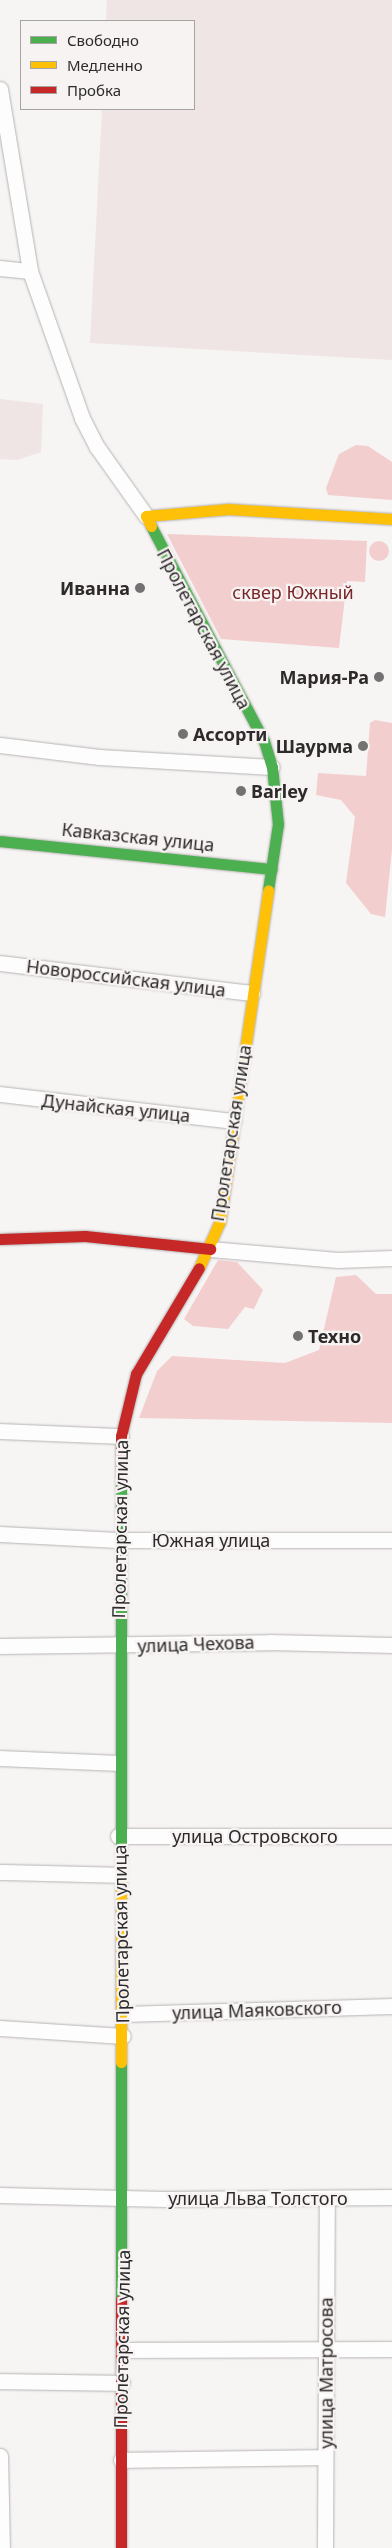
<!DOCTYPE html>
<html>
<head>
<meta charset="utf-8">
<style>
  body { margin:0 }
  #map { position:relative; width:392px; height:2548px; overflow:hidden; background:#f7f4f4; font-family:"Noto Sans",sans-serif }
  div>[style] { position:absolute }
  .built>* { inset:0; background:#eee5e4 }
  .green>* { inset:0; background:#f2cfce }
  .round { border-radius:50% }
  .roads { filter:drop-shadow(0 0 1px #b6b3b3) drop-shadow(0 0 1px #b6b3b3) }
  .street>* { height:15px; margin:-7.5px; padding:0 7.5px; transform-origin:7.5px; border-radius:7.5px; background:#fefdfd }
  .fast>* { height:11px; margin:-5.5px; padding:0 5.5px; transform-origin:5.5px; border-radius:5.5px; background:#4caf50 }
  .slow>* { height:11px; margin:-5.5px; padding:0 5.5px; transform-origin:5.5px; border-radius:5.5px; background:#ffc107 }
  .jam>* { height:11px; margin:-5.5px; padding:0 5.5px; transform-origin:5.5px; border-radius:5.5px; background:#c62828 }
  .dots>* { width:14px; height:14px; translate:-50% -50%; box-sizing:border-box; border:2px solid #f8f3f3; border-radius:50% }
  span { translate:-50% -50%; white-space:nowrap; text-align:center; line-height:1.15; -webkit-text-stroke:4.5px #f8f3f3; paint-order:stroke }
  .poi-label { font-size:18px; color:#2c2a2a; font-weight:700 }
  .right { translate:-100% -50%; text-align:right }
  .left { translate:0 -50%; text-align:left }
  .park-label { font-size:18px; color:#782528 }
  .street-label { font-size:18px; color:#2c2a2a }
  .legend { position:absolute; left:20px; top:20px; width:175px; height:90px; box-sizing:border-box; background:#f8f3f3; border:1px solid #a6a3a3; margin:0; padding:6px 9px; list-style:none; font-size:15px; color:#2c2a2a }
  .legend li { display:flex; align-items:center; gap:10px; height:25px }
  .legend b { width:25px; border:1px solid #a6a3a3 }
</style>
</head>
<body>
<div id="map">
  <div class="built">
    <i style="clip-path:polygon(107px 0,392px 0,392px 360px,90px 343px,102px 109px,194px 109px,194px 21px,106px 21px)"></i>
    <i style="clip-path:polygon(0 399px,43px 404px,41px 452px,17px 460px,0 459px)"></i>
  </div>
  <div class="green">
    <i style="clip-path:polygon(356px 445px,368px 446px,392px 462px,392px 500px,328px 495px,326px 488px,339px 454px)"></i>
    <i style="clip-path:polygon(167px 534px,367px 541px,365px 582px,347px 581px,339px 648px,221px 639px)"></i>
    <i class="round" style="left:369px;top:541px;width:20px;height:20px"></i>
    <i style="clip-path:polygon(375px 720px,392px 723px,392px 850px,385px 917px,371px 914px,346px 883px,355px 817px,341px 800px,316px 795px,318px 773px,366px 776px,370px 723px)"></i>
    <i style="clip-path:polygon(218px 1260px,237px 1262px,263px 1290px,254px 1309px,245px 1307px,228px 1329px,193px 1326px,184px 1319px)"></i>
    <i style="clip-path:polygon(356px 1275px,376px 1294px,392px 1294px,392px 1423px,139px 1418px,157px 1371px,172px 1356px,285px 1363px,319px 1350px,336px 1277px)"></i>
  </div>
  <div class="roads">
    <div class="street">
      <i style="left:0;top:89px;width:184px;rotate:80.6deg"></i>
      <i style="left:30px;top:271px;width:156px;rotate:70.5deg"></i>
      <i style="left:82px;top:418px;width:33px;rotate:63deg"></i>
      <i style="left:97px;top:447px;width:85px;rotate:54.6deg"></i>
      <i style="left:0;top:268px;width:30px;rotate:6deg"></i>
      <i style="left:0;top:745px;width:100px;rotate:6.9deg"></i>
      <i style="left:99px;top:757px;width:173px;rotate:3.3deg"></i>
      <i style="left:0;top:963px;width:254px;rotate:6.8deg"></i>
      <i style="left:0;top:1094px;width:235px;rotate:6.6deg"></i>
      <i style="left:210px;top:1249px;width:128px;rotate:4.9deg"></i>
      <i style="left:338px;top:1260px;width:54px;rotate:-2.1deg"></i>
      <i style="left:0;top:1431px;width:121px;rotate:2.4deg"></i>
      <i style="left:0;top:1534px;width:118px;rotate:2.9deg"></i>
      <i style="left:118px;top:1540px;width:274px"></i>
      <i style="left:0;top:1646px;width:270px;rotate:-0.8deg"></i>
      <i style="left:270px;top:1642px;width:122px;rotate:1.4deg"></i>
      <i style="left:0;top:1758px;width:118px;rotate:2.4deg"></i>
      <i style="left:118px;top:1836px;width:274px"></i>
      <i style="left:0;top:1872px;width:119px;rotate:1.4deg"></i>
      <i style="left:123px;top:2014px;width:269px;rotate:-1.7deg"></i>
      <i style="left:0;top:2028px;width:123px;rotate:3.7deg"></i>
      <i style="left:0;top:2195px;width:165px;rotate:1.4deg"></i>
      <i style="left:165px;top:2199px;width:227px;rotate:-0.5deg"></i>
      <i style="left:123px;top:2350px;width:269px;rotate:-0.2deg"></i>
      <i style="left:0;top:2381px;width:122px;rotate:0.9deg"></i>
      <i style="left:0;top:2456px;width:92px;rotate:88.8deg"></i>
      <i style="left:121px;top:2460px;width:204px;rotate:-0.8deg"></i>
      <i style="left:325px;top:2548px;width:350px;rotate:-89.7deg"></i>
    </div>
    <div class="fast">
      <i style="left:151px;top:526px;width:243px;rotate:62.3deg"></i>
      <i style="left:264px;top:741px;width:27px;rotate:73deg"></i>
      <i style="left:272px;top:767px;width:57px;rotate:84deg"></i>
      <i style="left:278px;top:824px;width:67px;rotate:98.6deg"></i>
      <i style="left:0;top:841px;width:273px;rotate:5.9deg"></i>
      <i style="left:121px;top:1471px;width:381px;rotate:90deg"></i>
      <i style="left:121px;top:2062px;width:238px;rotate:90deg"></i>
    </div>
    <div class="slow">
      <i style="left:151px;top:526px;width:11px;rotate:-117deg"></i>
      <i style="left:146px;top:516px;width:83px;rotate:-4.8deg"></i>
      <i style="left:229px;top:509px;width:163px;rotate:3.5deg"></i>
      <i style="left:199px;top:1268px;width:51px;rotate:-65.9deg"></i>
      <i style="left:220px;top:1221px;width:334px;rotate:-81.7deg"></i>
      <i style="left:121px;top:1852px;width:210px;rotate:90deg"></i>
    </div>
    <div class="jam">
      <i style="left:0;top:1239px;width:85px;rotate:-2deg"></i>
      <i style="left:85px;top:1236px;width:126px;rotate:5.9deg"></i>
      <i style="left:121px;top:1471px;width:35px;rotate:-90deg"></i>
      <i style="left:121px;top:1436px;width:64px;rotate:-76.4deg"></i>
      <i style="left:136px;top:1374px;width:123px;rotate:-59.3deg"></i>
      <i style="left:121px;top:2300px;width:248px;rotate:90deg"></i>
    </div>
  </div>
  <div class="dots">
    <i style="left:140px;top:588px;background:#737171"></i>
    <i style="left:379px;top:677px;background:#737171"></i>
    <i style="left:183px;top:734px;background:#737171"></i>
    <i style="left:363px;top:746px;background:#737171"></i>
    <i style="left:241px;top:791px;background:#737171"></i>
    <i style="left:298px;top:1336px;background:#737171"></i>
  </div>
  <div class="poi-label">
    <span class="right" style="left:130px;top:588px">Иванна</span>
    <span class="right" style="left:369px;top:677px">Мария-Ра</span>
    <span class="left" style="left:193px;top:734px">Ассорти</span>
    <span class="right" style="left:353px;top:746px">Шаурма</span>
    <span class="left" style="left:251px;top:791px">Barley</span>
    <span class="left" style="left:308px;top:1336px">Техно</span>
  </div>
  <div class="park-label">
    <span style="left:293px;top:592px">сквер Южный</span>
  </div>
  <div class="street-label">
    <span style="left:204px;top:629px;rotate:62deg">Пролетарская улица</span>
    <span style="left:138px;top:837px;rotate:6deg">Кавказская улица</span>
    <span style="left:126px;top:978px;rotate:7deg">Новороссийская улица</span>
    <span style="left:116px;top:1108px;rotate:6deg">Дунайская улица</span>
    <span style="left:231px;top:1133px;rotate:-81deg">Пролетарская улица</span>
    <span style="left:120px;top:1529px;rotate:-89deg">Пролетарская улица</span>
    <span style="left:211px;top:1540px">Южная улица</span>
    <span style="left:196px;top:1644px;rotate:-2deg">улица Чехова</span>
    <span style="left:255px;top:1836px">улица Островского</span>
    <span style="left:121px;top:1934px;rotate:-91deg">Пролетарская улица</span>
    <span style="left:257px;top:2010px;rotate:-2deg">улица Маяковского</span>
    <span style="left:258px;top:2198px">улица Льва Толстого</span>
    <span style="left:122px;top:2339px;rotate:-89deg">Пролетарская улица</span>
    <span style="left:326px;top:2373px;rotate:-90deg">улица Матросова</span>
  </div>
  <ul class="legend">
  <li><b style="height:6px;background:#4caf50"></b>Свободно</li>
  <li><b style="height:6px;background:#ffc107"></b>Медленно</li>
  <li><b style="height:6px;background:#c62828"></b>Пробка</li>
  </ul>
</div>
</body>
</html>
